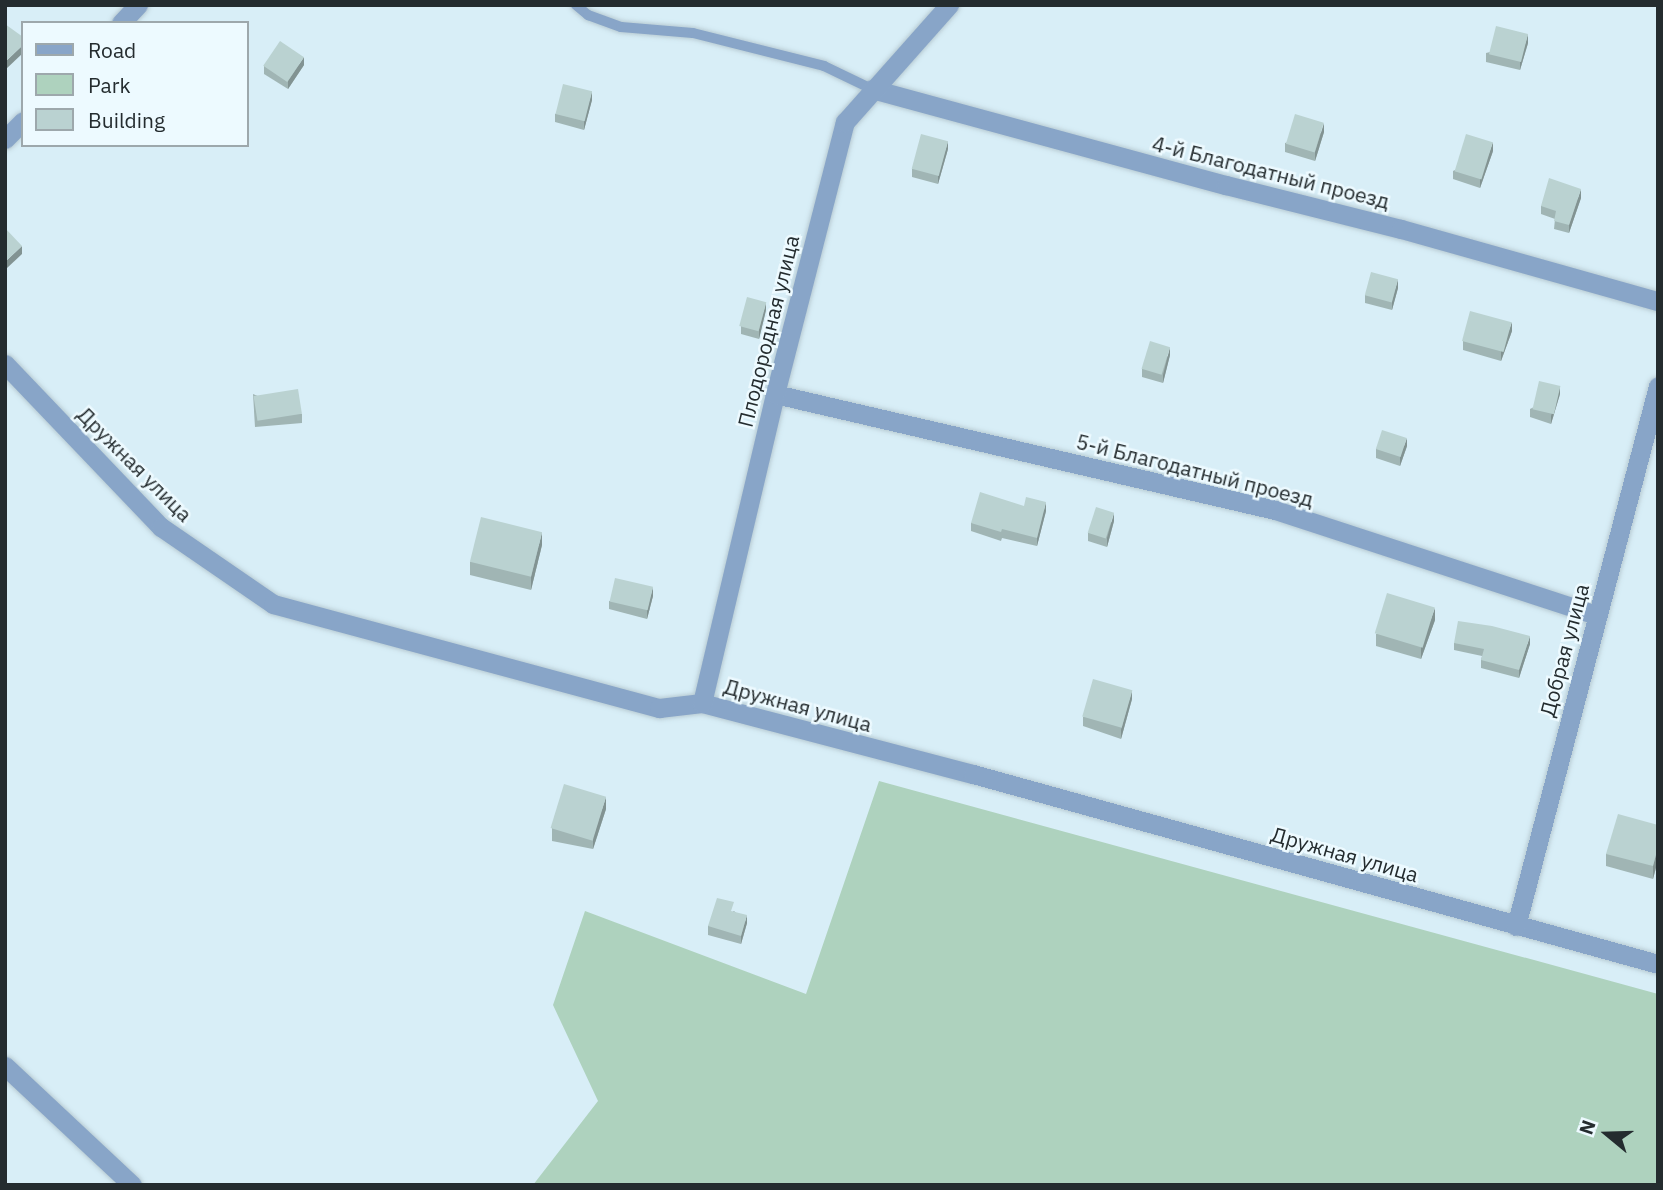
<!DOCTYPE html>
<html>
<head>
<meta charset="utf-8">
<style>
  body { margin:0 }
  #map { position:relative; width:1663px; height:1190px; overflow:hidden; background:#d8eef7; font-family:"IBM Plex Sans",sans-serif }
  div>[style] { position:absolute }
  .green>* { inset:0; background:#aed2be }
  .roads { filter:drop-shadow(0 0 2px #b8cbd3) drop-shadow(0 0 2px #b8cbd3) }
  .service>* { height:10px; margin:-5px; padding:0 5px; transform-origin:5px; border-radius:5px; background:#88a5c8 }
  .minor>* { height:19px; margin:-9.5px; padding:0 9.5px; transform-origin:9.5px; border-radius:9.5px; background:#88a5c8 }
  .wall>* { inset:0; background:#a0b5b4 }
  .shaded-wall>* { inset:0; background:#829392 }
  .building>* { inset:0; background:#bad2d1; transform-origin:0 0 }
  span { translate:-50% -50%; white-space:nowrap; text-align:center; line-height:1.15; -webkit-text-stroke:5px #edfaff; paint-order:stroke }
  .street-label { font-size:21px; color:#242c2f }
  .frame { position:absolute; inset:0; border:7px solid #242c2f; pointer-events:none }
  .legend { position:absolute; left:21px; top:21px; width:228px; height:126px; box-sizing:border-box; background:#edfaff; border:2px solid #9da8ac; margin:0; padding:9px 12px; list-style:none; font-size:21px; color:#242c2f }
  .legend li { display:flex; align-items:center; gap:14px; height:35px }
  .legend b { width:35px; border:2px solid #9da8ac }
  .north { position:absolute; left:1572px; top:1099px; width:70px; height:70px; -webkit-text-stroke:5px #edfaff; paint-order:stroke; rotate:289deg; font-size:19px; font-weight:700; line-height:28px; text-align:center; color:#242c2f }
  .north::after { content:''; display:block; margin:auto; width:24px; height:32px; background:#242c2f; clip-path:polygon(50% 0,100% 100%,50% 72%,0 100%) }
</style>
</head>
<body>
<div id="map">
  <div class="green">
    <i style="clip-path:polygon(879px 781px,1658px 994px,1658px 1185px,533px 1185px,598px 1101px,553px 1005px,585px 911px,806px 994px)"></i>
  </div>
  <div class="roads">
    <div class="service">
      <i style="left:576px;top:5px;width:16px;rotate:40deg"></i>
      <i style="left:588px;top:15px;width:35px;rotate:20deg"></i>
      <i style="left:621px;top:27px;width:72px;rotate:4.8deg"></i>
      <i style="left:693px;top:33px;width:135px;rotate:14.1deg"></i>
      <i style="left:824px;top:66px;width:53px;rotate:25.6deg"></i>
    </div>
    <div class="minor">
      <i style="left:121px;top:23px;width:25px;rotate:-47deg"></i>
      <i style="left:872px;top:89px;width:367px;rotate:15.2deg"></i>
      <i style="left:1226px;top:185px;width:180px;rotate:14.1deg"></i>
      <i style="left:1401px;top:229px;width:267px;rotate:15.7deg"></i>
      <i style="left:5px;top:139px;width:25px;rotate:-45deg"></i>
      <i style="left:5px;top:364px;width:226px;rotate:46.3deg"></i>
      <i style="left:161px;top:527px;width:136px;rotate:34.5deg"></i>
      <i style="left:273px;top:604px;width:400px;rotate:15.1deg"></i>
      <i style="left:659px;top:708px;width:43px;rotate:-6.6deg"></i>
      <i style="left:702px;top:703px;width:280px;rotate:14.7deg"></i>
      <i style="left:973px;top:774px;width:711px;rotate:15.5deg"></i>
      <i style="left:775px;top:394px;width:513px;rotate:13.06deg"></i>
      <i style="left:1275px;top:510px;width:339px;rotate:18.1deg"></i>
      <i style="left:702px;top:703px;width:318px;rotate:-76.7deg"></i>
      <i style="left:775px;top:394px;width:281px;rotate:-75.6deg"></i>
      <i style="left:845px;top:122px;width:157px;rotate:-48.4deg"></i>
      <i style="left:1516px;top:926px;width:558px;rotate:-75.27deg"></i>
      <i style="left:5px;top:1066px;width:174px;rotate:43.1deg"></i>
    </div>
  </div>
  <div class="wall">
    <i style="clip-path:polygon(1528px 43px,1520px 70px,1486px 62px,1486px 53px)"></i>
    <i style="clip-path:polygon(304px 65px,288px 89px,264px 74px,264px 66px)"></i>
    <i style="clip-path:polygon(592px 100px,584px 130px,555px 122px,555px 114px)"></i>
    <i style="clip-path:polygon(1324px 132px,1315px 161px,1285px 152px,1285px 143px)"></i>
    <i style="clip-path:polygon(948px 149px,938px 184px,912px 177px,912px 169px)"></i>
    <i style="clip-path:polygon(1493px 151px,1480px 188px,1453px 179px,1453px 171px)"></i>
    <i style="clip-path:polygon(1581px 198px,1569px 233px,1554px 229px,1555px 219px,1541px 214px,1541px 206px)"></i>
    <i style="clip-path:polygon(1398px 288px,1392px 310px,1365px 303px,1365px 295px)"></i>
    <i style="clip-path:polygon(766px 310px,759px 339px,741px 334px,741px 326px)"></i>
    <i style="clip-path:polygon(1512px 331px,1501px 361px,1463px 350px,1463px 341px)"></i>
    <i style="clip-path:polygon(1170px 355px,1163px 383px,1142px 377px,1142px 369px)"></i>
    <i style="clip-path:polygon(253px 394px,302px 414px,302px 423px,255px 427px)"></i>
    <i style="clip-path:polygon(1560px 394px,1551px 424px,1530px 417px,1530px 409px)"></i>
    <i style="clip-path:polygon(1407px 446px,1400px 466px,1376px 458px,1376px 449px)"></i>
    <i style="clip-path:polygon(1024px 506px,1046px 511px,1037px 546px,1002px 538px,1001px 541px,971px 531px,971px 523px)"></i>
    <i style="clip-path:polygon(1114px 521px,1107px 547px,1088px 541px,1088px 533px)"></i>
    <i style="clip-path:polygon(542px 545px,531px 590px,470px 575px,470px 562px)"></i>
    <i style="clip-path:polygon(653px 596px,647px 619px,609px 609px,609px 601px)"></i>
    <i style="clip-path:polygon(1435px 620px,1421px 659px,1376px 646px,1376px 634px)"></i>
    <i style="clip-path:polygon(1454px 643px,1530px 644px,1519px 678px,1481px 668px,1481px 660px,1482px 656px,1454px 650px)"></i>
    <i style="clip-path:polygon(1132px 699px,1121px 739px,1083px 726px,1083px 717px)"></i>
    <i style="clip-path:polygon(606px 809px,593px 849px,552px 841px,552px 828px)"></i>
    <i style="clip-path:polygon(1658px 825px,1658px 860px,1653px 879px,1606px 866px,1606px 854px)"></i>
    <i style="clip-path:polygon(734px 911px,747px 923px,741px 944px,708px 935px,708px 926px)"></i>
  </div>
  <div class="shaded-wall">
    <i style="clip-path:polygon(1528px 34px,1528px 43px,1520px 70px,1520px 62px)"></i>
    <i style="clip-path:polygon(23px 45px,23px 53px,5px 70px,5px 62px)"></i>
    <i style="clip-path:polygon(304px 57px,304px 65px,288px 89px,288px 81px)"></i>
    <i style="clip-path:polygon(592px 91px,592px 100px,584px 130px,584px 121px)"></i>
    <i style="clip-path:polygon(1324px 123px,1324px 132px,1315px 161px,1315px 152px)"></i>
    <i style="clip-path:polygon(948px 141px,948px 149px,938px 184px,938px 176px)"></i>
    <i style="clip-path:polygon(1493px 142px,1493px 151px,1480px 188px,1480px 179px)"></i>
    <i style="clip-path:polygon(1581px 189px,1581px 198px,1569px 233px,1569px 225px)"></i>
    <i style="clip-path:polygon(22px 246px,22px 254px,6px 269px,6px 261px)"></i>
    <i style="clip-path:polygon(1398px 279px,1398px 288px,1392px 310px,1392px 301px)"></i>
    <i style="clip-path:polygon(766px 302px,766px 310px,759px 339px,759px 330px)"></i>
    <i style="clip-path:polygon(1512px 322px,1512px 331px,1501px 361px,1501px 352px)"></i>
    <i style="clip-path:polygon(1170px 347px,1170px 355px,1163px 383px,1163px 375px)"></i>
    <i style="clip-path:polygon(1560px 386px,1560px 394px,1551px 424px,1551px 416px)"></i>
    <i style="clip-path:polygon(1407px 438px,1407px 446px,1400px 466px,1400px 457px)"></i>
    <i style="clip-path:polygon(1046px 502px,1046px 511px,1037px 546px,1037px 538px)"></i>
    <i style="clip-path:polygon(1114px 513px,1114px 521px,1107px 547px,1107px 538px)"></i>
    <i style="clip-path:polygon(542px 532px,542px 545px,531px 590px,531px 577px)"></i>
    <i style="clip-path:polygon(653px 587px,653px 596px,647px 619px,647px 610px)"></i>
    <i style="clip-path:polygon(1435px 608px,1435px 620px,1421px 659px,1421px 646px)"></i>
    <i style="clip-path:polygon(1530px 636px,1530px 644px,1519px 678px,1519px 670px)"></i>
    <i style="clip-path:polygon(1132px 690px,1132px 699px,1121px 739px,1121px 730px)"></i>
    <i style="clip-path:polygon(606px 797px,606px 809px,593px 849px,593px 837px)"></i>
    <i style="clip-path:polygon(1658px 847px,1658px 860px,1653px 879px,1653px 866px)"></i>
    <i style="clip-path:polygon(747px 915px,747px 923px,741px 944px,741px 936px)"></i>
  </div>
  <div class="building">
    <i style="clip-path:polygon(5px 24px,23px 37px,23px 45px,5px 62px)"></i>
    <i style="left:1496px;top:26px;width:33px;height:29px;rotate:14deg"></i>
    <i style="left:280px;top:41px;width:29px;height:30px;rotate:34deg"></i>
    <i style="left:563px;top:84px;width:30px;height:31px;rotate:14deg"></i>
    <i style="left:1295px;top:114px;width:30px;height:31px;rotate:17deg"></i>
    <i style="left:921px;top:134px;width:28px;height:36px;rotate:15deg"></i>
    <i style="left:1466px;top:134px;width:28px;height:39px;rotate:17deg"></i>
    <i style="clip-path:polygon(1549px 178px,1581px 189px,1569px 225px,1554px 221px,1556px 211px,1541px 206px)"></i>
    <i style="clip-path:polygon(5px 228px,22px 246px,6px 261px,5px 260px)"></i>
    <i style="left:1371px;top:272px;width:28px;height:24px;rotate:15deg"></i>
    <i style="left:747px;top:297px;width:20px;height:30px;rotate:15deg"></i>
    <i style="left:1470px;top:311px;width:43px;height:31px;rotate:15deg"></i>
    <i style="left:1150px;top:341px;width:21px;height:29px;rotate:17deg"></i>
    <i style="left:1539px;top:381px;width:22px;height:29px;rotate:13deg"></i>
    <i style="left:298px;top:389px;width:25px;height:45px;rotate:81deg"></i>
    <i style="left:1382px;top:430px;width:26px;height:20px;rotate:18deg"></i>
    <i style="clip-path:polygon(980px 492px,1024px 506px,1026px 497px,1046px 502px,1037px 538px,1002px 529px,1001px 532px,971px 523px)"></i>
    <i style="left:1096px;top:507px;width:19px;height:27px;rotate:18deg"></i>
    <i style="left:481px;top:517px;width:63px;height:46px;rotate:14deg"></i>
    <i style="left:615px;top:578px;width:39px;height:24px;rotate:13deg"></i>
    <i style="left:1387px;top:593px;width:50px;height:42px;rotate:17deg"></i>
    <i style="clip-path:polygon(1458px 621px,1492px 626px,1530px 636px,1519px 670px,1481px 660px,1484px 649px,1454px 643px)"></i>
    <i style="left:1093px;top:679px;width:41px;height:39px;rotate:16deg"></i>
    <i style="left:564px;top:784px;width:44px;height:46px;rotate:17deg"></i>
    <i style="clip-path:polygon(1618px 814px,1658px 825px,1658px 847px,1653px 866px,1606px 854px)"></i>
    <i style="clip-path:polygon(717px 898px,734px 902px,731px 911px,747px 915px,741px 936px,708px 926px)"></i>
  </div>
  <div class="street-label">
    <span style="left:1271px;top:172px;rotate:14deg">4-й Благодатный проезд</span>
    <span style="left:768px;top:331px;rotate:-76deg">Плодородная улица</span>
    <span style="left:135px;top:464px;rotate:45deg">Дружная улица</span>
    <span style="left:1195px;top:470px;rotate:14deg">5-й Благодатный проезд</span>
    <span style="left:1564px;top:650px;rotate:-75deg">Добрая улица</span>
    <span style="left:798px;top:705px;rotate:15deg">Дружная улица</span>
    <span style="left:1345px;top:854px;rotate:16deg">Дружная улица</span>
  </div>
  <div class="frame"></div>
  <ul class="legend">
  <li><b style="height:9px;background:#88a5c8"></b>Road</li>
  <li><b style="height:19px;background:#aed2be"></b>Park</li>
  <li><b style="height:19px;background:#bad2d1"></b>Building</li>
  </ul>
  <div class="north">N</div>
</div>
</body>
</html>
